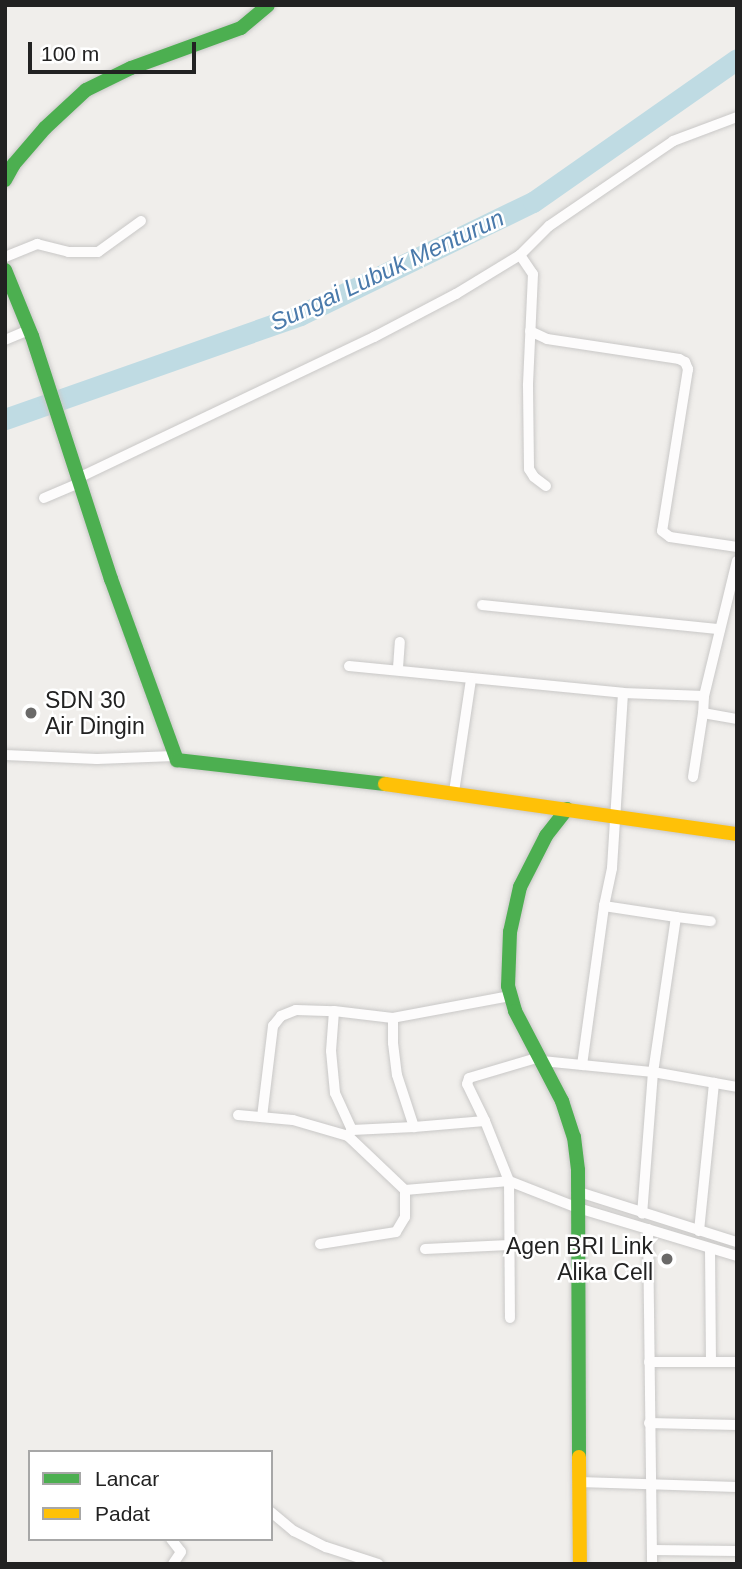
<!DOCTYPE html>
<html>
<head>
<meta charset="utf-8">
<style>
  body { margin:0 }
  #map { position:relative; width:742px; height:1569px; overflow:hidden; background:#f0eeeb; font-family:Helvetica,sans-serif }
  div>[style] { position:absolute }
  .river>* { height:21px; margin:-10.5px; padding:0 10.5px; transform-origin:10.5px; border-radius:10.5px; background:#bfdbe3 }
  .roads { filter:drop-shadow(0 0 2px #c9c8c7) drop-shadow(0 0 2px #c9c8c7) }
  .street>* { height:10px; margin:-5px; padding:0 5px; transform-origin:5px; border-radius:5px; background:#fdfcfc }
  .fast>* { height:14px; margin:-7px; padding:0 7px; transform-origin:7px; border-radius:7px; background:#4caf50 }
  .slow>* { height:14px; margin:-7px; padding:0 7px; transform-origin:7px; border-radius:7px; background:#ffc107 }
  .dots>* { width:19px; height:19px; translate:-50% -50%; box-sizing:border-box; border:4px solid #fff; border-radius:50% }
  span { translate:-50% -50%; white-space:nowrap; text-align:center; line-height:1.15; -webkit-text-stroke:5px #fff; paint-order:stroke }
  .poi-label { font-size:23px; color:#222 }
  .left { translate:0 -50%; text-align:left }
  .right { translate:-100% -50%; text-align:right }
  .water-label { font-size:24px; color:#4a7aab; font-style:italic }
  .frame { position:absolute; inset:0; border:7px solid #222; pointer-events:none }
  .legend { position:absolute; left:28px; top:1450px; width:245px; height:91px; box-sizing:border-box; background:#fff; border:2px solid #a7a7a7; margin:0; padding:9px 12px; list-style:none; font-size:21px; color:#222 }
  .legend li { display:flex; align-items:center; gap:14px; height:35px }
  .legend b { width:35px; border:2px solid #a7a7a7 }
  .scale { position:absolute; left:28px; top:42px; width:168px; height:32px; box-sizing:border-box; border:4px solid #222; border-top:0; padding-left:9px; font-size:21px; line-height:24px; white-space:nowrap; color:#222; -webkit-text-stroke:5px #fff; paint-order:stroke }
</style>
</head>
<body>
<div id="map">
  <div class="river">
    <i style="left:5px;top:419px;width:313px;rotate:-19.4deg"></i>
    <i style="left:300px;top:315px;width:259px;rotate:-25.9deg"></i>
    <i style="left:533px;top:202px;width:249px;rotate:-35deg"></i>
  </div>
  <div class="roads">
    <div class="street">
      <i style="left:520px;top:255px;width:23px;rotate:56deg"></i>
      <i style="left:533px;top:274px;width:112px;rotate:92.6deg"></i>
      <i style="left:528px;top:386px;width:83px;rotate:89.3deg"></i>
      <i style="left:529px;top:469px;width:9px;rotate:58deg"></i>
      <i style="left:534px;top:477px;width:15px;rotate:37deg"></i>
      <i style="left:5px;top:257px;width:35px;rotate:-22deg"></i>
      <i style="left:37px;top:244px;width:32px;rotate:14deg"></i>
      <i style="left:68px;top:252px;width:30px"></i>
      <i style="left:98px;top:252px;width:53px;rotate:-35.8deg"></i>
      <i style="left:530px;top:331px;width:19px;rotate:25deg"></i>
      <i style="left:547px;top:339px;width:134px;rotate:8.6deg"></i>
      <i style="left:679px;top:359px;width:7px;rotate:27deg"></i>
      <i style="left:685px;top:362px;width:8px;rotate:67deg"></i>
      <i style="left:688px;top:369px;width:164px;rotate:99.1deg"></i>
      <i style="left:662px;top:531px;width:10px;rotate:37deg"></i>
      <i style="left:670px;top:537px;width:68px;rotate:8.5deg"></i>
      <i style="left:5px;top:340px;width:26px;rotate:-23deg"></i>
      <i style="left:78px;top:478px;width:328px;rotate:-25.5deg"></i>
      <i style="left:374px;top:337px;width:93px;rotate:-27.7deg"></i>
      <i style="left:456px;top:294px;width:75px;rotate:-31.4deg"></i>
      <i style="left:520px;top:255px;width:41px;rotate:-45deg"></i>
      <i style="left:549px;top:226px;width:150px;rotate:-34.4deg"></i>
      <i style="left:673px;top:141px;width:68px;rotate:-20.6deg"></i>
      <i style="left:44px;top:498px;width:39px;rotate:-23deg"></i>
      <i style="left:482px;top:605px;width:239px;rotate:5.8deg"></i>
      <i style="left:349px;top:666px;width:275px;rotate:5.6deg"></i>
      <i style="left:398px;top:668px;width:26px;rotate:-86deg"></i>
      <i style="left:704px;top:696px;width:139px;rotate:-76.3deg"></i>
      <i style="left:5px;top:755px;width:92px;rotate:2.5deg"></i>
      <i style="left:97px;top:759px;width:77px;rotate:-2.2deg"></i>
      <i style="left:693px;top:777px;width:65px;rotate:-81.1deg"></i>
      <i style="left:454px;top:792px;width:113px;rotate:-81.4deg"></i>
      <i style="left:604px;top:906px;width:39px;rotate:-78deg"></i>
      <i style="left:612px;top:868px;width:175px;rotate:-86.4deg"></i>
      <i style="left:623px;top:693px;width:81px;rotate:2.1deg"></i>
      <i style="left:704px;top:696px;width:17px;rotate:93deg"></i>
      <i style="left:703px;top:713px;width:35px;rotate:10deg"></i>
      <i style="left:676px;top:917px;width:35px;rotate:7deg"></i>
      <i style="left:510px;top:996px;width:119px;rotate:169.4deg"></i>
      <i style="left:393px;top:1018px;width:25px;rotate:90deg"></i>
      <i style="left:393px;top:1043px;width:32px;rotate:83deg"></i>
      <i style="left:397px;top:1075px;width:55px;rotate:71.9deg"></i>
      <i style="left:414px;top:1127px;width:71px;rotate:-4.8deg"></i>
      <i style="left:485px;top:1121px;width:65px;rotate:68.2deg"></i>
      <i style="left:509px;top:1181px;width:137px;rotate:89.6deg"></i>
      <i style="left:542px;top:1061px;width:112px;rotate:5.7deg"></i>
      <i style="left:653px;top:1072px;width:85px;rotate:10.1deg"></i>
      <i style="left:582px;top:1065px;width:161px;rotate:-82.1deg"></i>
      <i style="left:604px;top:906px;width:73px;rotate:8.7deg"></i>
      <i style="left:676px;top:917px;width:157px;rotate:98.4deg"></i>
      <i style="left:653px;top:1072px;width:142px;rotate:94.4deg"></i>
      <i style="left:238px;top:1115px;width:55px;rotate:5.2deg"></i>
      <i style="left:293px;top:1120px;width:57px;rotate:16.2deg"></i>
      <i style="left:348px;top:1136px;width:79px;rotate:43.5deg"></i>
      <i style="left:405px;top:1190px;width:104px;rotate:-4.9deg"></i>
      <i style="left:509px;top:1181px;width:74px;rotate:21.4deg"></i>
      <i style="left:578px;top:1208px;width:166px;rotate:16.8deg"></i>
      <i style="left:262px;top:1117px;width:92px;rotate:-83.1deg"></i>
      <i style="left:273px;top:1026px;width:13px;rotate:-51deg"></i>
      <i style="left:281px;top:1016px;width:16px;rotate:-22deg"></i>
      <i style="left:296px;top:1010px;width:38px;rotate:2deg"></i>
      <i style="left:485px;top:1121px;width:41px;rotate:-115.9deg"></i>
      <i style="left:467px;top:1084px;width:6px;rotate:-72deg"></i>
      <i style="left:469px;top:1078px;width:74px;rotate:-16.5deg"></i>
      <i style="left:352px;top:1130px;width:41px;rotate:-114.7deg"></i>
      <i style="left:335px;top:1093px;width:42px;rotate:-95.4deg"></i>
      <i style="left:331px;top:1051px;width:40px;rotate:-85.7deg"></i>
      <i style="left:334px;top:1011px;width:59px;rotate:6.8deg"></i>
      <i style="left:349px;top:1134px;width:5px;rotate:-53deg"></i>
      <i style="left:352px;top:1130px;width:62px;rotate:-2.8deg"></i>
      <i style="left:579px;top:1192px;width:166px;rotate:17.6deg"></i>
      <i style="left:648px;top:1229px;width:335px;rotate:89.3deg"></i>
      <i style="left:699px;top:1231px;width:149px;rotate:-84.2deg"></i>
      <i style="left:320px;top:1244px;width:77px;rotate:-9deg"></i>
      <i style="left:396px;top:1232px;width:17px;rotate:-59deg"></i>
      <i style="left:405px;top:1217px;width:27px;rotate:-90deg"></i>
      <i style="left:425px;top:1249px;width:84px;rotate:-2.7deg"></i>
      <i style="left:710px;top:1249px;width:113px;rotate:89.5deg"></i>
      <i style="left:649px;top:1362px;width:88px"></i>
      <i style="left:649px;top:1423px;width:88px;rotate:1.3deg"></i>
      <i style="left:579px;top:1482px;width:158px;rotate:1.8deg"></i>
      <i style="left:271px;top:1512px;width:30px;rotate:40deg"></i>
      <i style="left:294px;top:1531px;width:36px;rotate:27deg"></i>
      <i style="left:326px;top:1547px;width:55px;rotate:18.1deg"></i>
      <i style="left:171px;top:1539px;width:16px;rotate:52deg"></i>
      <i style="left:181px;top:1552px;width:14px;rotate:124deg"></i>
      <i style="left:652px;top:1550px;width:85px;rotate:0.7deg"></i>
    </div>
    <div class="fast">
      <i style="left:5px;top:180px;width:18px;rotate:-61deg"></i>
      <i style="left:14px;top:164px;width:48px;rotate:-49.3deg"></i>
      <i style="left:45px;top:128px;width:56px;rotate:-42.8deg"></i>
      <i style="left:86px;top:90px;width:50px;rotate:-26.1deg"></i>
      <i style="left:131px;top:68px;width:117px;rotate:-20deg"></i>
      <i style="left:241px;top:28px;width:35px;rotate:-40deg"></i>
      <i style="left:5px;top:270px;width:71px;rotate:67.8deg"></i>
      <i style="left:32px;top:336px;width:256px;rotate:72deg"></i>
      <i style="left:111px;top:579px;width:193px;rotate:70deg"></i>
      <i style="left:177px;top:760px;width:209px;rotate:6.6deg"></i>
      <i style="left:567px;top:809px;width:34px;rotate:128deg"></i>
      <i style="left:546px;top:836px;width:57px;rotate:117deg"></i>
      <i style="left:520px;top:887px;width:46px;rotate:102.5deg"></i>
      <i style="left:510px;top:932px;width:54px;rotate:92.1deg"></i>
      <i style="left:508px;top:986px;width:26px;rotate:74deg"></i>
      <i style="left:515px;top:1011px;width:102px;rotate:62.4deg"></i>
      <i style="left:562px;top:1101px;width:38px;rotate:72deg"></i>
      <i style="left:574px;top:1137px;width:33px;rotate:83deg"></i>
      <i style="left:578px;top:1170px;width:287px;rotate:89.8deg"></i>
    </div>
    <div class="slow">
      <i style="left:385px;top:784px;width:356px;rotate:8.1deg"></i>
      <i style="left:579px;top:1457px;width:107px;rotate:89.5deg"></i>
    </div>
  </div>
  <div class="dots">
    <i style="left:31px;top:713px;background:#6a6968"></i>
    <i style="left:667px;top:1259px;background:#6a6968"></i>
  </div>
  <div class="poi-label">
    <span class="left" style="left:45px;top:713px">SDN 30<br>Air Dingin</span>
    <span class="right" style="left:653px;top:1259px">Agen BRI Link<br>Alika Cell</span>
  </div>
  <div class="water-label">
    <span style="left:387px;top:270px;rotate:-25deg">Sungai Lubuk Menturun</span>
  </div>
  <div class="frame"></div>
  <ul class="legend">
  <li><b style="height:9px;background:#4caf50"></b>Lancar</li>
  <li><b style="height:9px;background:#ffc107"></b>Padat</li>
  </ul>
  <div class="scale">100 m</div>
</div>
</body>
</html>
